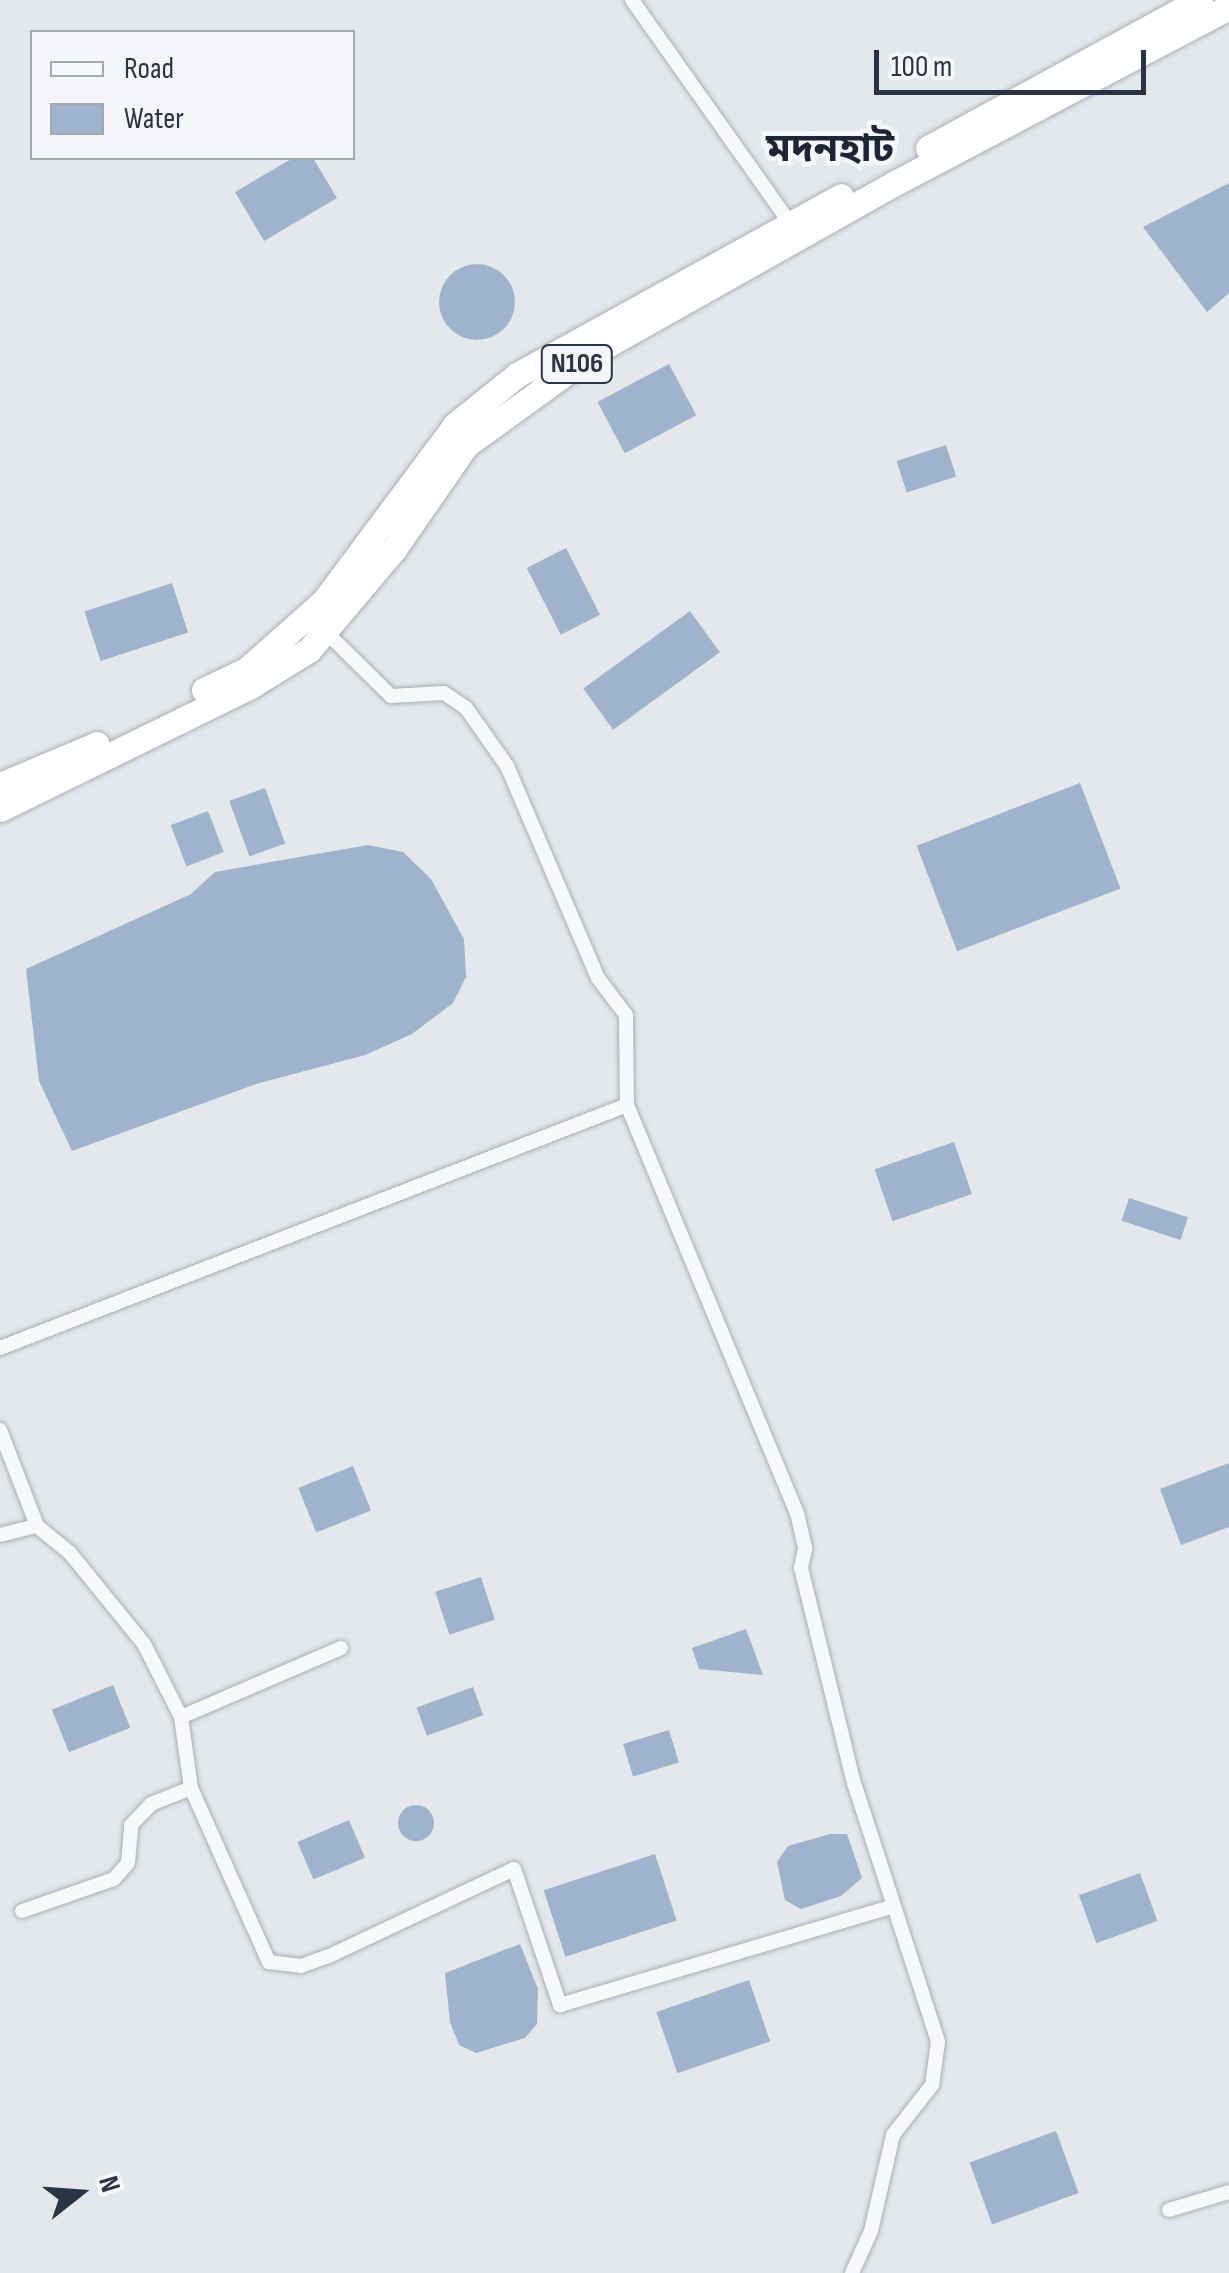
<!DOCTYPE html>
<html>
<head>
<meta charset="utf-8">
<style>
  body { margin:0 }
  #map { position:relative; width:1229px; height:2273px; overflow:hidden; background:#e4e7ec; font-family:"Sofia Sans Condensed","Noto Sans Bengali",sans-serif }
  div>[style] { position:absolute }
  .water>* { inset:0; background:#9fb4cc; transform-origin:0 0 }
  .round { border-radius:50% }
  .roads { filter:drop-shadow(0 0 2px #a9aeb7) drop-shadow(0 0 2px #a9aeb7) }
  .street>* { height:14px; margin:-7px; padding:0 7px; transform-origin:7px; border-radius:7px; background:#f7f8fa }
  .highway>* { height:25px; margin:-12.5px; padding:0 12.5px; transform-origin:12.5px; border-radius:12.5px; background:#fff }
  span { translate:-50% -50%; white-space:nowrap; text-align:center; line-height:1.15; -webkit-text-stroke:9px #f4f6f9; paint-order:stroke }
  .shield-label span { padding:2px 8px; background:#f4f6f9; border:2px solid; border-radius:8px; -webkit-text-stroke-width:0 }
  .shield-label { font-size:28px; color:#2b3445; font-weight:700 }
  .district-label { font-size:40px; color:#1d2536; font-weight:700 }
  .legend { position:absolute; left:30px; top:30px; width:325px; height:130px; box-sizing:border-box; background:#f4f6f9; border:2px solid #a4a8b1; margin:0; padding:12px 18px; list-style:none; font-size:30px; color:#2b3445 }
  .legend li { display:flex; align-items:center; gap:20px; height:50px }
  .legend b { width:50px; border:2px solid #a4a8b1 }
  .north { position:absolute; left:30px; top:2143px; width:100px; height:100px; -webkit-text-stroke:8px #f4f6f9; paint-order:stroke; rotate:73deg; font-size:28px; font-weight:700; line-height:40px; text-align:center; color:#2b3445 }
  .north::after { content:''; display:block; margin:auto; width:35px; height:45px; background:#2b3445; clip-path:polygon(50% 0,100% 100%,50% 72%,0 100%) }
  .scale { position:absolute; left:874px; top:50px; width:272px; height:45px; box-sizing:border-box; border:5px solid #2b3445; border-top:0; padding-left:12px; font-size:30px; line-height:35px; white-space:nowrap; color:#2b3445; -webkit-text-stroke:8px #f4f6f9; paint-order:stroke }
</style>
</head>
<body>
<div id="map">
  <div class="water">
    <i style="clip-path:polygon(293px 158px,313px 158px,337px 198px,264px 241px,235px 192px)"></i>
    <i style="clip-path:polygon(1229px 183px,1229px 293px,1207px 312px,1143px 227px)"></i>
    <i class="round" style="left:439px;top:264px;width:76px;height:76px"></i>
    <i style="left:669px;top:364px;width:58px;height:81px;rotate:62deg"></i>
    <i style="left:946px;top:445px;width:33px;height:52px;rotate:72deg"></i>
    <i style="left:566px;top:548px;width:75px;height:44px;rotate:63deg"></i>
    <i style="left:172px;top:583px;width:52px;height:92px;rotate:72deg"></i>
    <i style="left:690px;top:611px;width:51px;height:132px;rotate:54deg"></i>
    <i style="left:1080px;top:783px;width:113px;height:175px;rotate:69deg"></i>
    <i style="left:265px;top:788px;width:59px;height:38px;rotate:70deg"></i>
    <i style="left:208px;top:811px;width:44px;height:40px;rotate:69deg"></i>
    <i style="clip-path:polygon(368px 845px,403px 852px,431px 879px,464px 939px,466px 977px,453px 1003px,412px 1034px,365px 1055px,256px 1084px,72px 1151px,39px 1081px,26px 969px,191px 894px,215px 872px)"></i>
    <i style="left:954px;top:1142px;width:55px;height:84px;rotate:71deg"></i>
    <i style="left:1129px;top:1198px;width:62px;height:24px;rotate:18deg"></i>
    <i style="clip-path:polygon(1229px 1463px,1229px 1527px,1181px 1545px,1160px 1489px)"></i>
    <i style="left:353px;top:1466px;width:48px;height:59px;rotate:68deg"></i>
    <i style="left:481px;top:1577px;width:45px;height:48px;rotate:72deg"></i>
    <i style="clip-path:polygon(746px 1629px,763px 1675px,699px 1669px,692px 1648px)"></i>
    <i style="left:113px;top:1685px;width:46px;height:66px;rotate:68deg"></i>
    <i style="left:473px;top:1687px;width:30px;height:60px;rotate:70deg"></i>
    <i style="left:669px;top:1730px;width:34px;height:48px;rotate:73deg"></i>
    <i class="round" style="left:398px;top:1805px;width:36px;height:36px"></i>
    <i style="left:349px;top:1820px;width:41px;height:56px;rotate:67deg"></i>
    <i style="clip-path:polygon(830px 1834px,847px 1834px,862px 1878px,841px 1896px,801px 1909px,785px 1900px,777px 1862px,788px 1846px)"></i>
    <i style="left:655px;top:1854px;width:70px;height:117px;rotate:72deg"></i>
    <i style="left:1140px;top:1873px;width:51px;height:65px;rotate:70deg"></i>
    <i style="clip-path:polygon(520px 1944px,538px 1989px,537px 2024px,525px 2038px,476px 2053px,459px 2045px,450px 2022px,445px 1973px)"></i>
    <i style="left:749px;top:1980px;width:65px;height:98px;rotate:71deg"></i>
    <i style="left:1056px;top:2131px;width:66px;height:92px;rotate:70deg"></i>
  </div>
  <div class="roads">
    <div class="street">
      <i style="left:632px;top:0;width:273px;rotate:54.7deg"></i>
      <i style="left:328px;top:634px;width:88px;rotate:44.5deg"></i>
      <i style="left:391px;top:696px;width:53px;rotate:-3.2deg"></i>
      <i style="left:444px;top:693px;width:27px;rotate:34deg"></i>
      <i style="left:466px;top:708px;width:71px;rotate:54.7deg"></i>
      <i style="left:507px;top:766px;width:231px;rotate:66.8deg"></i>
      <i style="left:598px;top:978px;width:46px;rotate:52.9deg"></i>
      <i style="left:626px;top:1015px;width:90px;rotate:89.4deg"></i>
      <i style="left:627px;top:1105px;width:442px;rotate:67.4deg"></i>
      <i style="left:797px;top:1513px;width:37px;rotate:77deg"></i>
      <i style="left:805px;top:1549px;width:19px;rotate:102deg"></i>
      <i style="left:801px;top:1568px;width:221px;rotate:76.2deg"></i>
      <i style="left:854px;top:1783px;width:272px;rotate:72deg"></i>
      <i style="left:938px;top:2042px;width:43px;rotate:97.9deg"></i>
      <i style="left:932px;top:2085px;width:63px;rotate:128deg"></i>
      <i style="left:893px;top:2135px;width:98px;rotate:102.9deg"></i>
      <i style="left:871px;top:2231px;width:46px;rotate:114.3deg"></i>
      <i style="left:0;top:1348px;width:672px;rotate:-21.18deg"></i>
      <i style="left:0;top:1430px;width:103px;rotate:68.9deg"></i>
      <i style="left:37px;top:1526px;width:43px;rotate:39.3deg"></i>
      <i style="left:70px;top:1553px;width:117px;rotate:50.9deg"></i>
      <i style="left:144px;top:1644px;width:82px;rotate:63.1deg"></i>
      <i style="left:0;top:1535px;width:38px;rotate:-14deg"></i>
      <i style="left:341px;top:1648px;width:174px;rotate:156.7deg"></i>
      <i style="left:181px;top:1717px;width:72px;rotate:82deg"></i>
      <i style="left:191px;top:1788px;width:191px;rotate:65.9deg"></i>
      <i style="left:269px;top:1962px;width:32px;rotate:7deg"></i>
      <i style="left:301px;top:1966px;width:30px;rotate:-20deg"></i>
      <i style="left:329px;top:1956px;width:204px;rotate:-25.2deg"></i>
      <i style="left:514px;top:1869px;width:144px;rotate:71.3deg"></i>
      <i style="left:560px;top:2005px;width:345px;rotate:-16.5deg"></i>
      <i style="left:22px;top:1911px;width:97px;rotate:-19.2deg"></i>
      <i style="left:114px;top:1879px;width:21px;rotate:-49deg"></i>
      <i style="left:128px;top:1863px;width:38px;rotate:-85deg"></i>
      <i style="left:131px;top:1825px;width:29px;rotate:-46deg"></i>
      <i style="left:151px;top:1804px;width:43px;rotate:-21.8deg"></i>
      <i style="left:1169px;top:2210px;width:63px;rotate:-16.7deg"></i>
    </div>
    <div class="highway">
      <i style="left:928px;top:148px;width:310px;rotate:-28.6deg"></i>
      <i style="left:204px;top:690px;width:47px;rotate:-25.5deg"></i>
      <i style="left:246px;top:670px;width:104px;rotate:-41.5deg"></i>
      <i style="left:324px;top:601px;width:219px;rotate:-53.3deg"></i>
      <i style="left:455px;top:425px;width:80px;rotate:-38.9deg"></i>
      <i style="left:517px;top:375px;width:370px;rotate:-28.9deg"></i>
      <i style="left:0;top:785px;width:105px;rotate:-22.9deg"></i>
      <i style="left:0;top:809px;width:277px;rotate:-26.1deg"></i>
      <i style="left:249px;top:687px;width:70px;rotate:-31.7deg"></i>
      <i style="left:309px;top:650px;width:132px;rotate:-49.9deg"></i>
      <i style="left:394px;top:549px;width:126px;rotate:-55.3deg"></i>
      <i style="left:466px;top:445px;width:157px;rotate:-35.9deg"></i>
      <i style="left:593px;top:353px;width:347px;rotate:-29.4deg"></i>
      <i style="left:895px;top:183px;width:378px;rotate:-27.8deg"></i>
    </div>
  </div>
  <div class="shield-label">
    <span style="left:577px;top:364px">N106</span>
  </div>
  <div class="district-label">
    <span style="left:830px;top:149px">মদনহাট</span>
  </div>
  <ul class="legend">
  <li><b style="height:12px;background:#f7f8fa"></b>Road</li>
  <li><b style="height:28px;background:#9fb4cc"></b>Water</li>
  </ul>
  <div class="north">N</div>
  <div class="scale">100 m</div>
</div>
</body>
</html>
